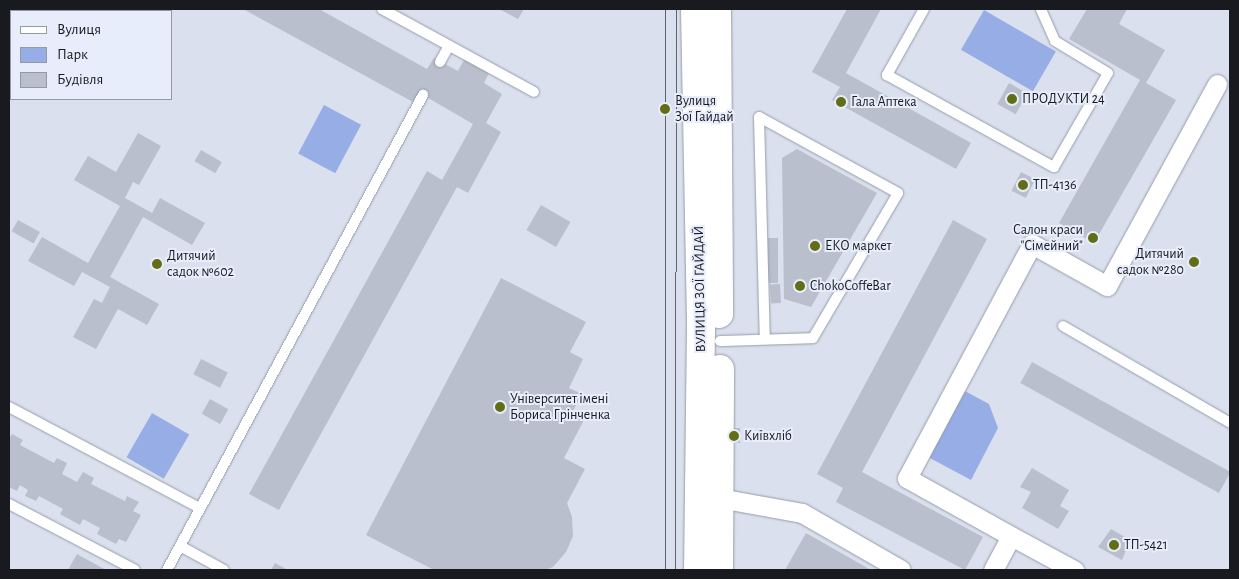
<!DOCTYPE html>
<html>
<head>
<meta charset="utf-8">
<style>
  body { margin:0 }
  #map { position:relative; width:1239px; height:579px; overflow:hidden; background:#dae0ee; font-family:"Alegreya Sans",sans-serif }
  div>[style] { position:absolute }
  .green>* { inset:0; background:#97ade5; transform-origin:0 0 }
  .building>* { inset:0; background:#b9bfcc; transform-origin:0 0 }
  .roads { filter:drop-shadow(0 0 1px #969ca9) drop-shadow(0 0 1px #969ca9) }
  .lane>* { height:10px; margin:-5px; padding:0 5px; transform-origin:5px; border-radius:5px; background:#fff }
  .street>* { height:19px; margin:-9.5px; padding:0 9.5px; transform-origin:9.5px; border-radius:9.5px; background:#fff }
  .secondary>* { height:28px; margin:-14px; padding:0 14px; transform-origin:14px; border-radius:14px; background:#fff }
  .tram>* { height:1px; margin:-0.5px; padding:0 0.5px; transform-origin:0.5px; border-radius:0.5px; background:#5f636b }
  .dots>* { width:14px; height:14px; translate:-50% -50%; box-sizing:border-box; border:2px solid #e7edfb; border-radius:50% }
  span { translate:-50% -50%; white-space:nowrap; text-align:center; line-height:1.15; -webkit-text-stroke:4px #e7edfb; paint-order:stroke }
  .poi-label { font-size:14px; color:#181a1f }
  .left { translate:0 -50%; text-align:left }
  .right { translate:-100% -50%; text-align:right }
  .street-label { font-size:14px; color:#181a1f }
  .frame { position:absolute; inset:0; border:10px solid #181a1f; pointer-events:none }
  .legend { position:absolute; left:10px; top:10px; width:162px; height:90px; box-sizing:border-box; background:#e7edfb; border:1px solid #9499a3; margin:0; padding:6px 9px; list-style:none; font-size:15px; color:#181a1f }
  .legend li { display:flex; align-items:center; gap:10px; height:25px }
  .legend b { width:25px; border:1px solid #9499a3 }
</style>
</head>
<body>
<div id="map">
  <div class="green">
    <i style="left:984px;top:10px;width:83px;height:46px;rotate:30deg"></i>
    <i style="left:324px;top:105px;width:42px;height:55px;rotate:28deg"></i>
    <i style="clip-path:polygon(963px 390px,989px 404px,998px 428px,971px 480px,928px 457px)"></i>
    <i style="left:152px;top:413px;width:43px;height:51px;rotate:30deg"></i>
  </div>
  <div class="building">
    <i style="clip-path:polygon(243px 9px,319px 9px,427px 69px,434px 58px,458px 71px,465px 58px,490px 71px,484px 83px,502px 94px,486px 123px,501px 132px,468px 193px,457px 187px,279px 510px,249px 494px,427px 171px,442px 180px,473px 124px,423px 95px,418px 93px,413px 102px)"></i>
    <i style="clip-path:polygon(499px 9px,524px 9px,518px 19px)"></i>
    <i style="clip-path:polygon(847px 9px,881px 9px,846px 73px,971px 143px,956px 169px,832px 100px,840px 87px,812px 72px)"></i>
    <i style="clip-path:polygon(1087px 9px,1127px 9px,1119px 24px,1165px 50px,1146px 83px,1176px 100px,1094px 243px,1059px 223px,1140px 80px,1069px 39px)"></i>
    <i style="left:1009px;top:83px;width:21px;height:24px;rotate:29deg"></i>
    <i style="clip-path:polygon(138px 133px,161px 146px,139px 185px,133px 182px,125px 198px,152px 213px,160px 198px,205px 223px,192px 245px,143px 217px,110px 277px,159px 304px,147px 325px,118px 309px,96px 349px,73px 337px,94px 299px,102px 303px,110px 287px,82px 272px,74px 286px,28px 261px,42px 237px,88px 263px,120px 206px,74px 180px,88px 156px,116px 172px)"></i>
    <i style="clip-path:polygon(797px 149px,877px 193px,811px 307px,784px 299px,782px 158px)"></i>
    <i style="left:201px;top:150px;width:24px;height:13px;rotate:30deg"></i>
    <i style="left:1021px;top:172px;width:16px;height:21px;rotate:27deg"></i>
    <i style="left:541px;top:205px;width:34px;height:29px;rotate:30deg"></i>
    <i style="left:18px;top:220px;width:25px;height:13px;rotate:29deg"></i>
    <i style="clip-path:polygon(953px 220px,987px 239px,862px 472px,983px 537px,965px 570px,836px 502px,843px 488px,817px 474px)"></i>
    <i style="left:768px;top:238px;width:10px;height:45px"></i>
    <i style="clip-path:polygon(501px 278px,586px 322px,570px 352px,583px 359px,569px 388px,582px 394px,573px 411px,585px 418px,564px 458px,585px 469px,567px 503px,572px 517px,573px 536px,566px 552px,553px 567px,545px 570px,434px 570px,366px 535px)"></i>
    <i style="left:780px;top:284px;width:19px;height:10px;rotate:87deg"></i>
    <i style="left:201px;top:359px;width:30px;height:17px;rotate:27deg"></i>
    <i style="left:1032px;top:362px;width:227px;height:24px;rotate:29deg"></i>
    <i style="left:210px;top:399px;width:21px;height:17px;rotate:29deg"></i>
    <i style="left:727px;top:428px;width:13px;height:15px"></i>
    <i style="clip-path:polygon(12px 434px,23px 440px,20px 445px,54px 463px,57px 458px,67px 463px,62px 474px,77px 482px,83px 472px,94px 478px,91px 484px,125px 501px,127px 496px,139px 502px,133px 511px,141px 515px,126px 542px,119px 539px,116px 544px,97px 534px,100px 528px,83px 519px,80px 525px,60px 514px,63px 509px,39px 496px,36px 501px,25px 496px,28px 490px,20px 485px,17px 491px,9px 487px,9px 439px)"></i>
    <i style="clip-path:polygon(1032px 468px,1069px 490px,1060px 506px,1069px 511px,1058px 529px,1022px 508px,1031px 492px,1020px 487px)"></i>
    <i style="clip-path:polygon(1111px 529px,1130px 540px,1122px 560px,1098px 547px)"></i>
    <i style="clip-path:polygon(806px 533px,871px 570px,785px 570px)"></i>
    <i style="clip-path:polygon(77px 554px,106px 570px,68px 570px)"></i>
    <i style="clip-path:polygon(275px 563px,288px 570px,271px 570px)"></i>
  </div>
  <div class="roads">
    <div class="lane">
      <i style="left:382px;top:9px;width:173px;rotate:28.6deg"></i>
      <i style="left:924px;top:9px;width:76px;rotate:119.3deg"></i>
      <i style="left:887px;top:75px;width:191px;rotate:28.9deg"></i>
      <i style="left:1054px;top:167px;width:108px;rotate:-60.1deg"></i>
      <i style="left:1108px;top:73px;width:62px;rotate:-148.9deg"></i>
      <i style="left:1055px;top:41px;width:35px;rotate:-114deg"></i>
      <i style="left:90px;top:11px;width:2px;rotate:-63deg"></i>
      <i style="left:440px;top:62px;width:18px;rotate:-61deg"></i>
      <i style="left:1063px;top:326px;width:193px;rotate:30.1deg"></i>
      <i style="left:720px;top:341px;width:93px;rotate:-1.8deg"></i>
      <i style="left:813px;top:338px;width:168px;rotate:-59.6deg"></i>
      <i style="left:898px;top:193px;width:158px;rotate:-151.3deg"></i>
      <i style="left:759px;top:117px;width:222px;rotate:88.5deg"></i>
      <i style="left:9px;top:407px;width:216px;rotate:27.9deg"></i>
      <i style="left:9px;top:504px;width:142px;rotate:27.6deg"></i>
      <i style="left:180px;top:546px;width:50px;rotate:28.6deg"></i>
      <i style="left:167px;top:570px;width:540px;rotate:-61.68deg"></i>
    </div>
    <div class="street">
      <i style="left:719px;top:498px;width:84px;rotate:10.2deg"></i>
      <i style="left:802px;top:513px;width:114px;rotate:29.9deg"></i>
      <i style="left:1011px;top:536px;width:119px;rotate:-150.9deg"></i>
      <i style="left:907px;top:478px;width:265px;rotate:-61.9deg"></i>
      <i style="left:1032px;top:244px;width:86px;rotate:29.2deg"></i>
      <i style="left:1107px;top:286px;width:230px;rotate:-61.4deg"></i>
      <i style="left:993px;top:570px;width:38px;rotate:-62deg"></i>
      <i style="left:1011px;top:536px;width:72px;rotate:28.4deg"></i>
    </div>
    <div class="secondary">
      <i style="left:695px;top:9px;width:318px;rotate:88.9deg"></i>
      <i style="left:701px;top:327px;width:243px;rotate:90.7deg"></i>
      <i style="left:717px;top:9px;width:305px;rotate:89.6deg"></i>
      <i style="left:719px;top:570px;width:201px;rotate:-89.7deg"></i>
    </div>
  </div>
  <div class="tram">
    <i style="left:665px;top:9px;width:561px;rotate:90deg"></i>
    <i style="left:675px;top:570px;width:561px;rotate:-89.9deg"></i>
  </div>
  <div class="dots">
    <i style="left:1012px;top:99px;background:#626d16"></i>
    <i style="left:841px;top:102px;background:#626d16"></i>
    <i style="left:665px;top:109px;background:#626d16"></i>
    <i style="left:1023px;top:185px;background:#626d16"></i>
    <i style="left:1093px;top:238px;background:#626d16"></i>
    <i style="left:815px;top:246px;background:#626d16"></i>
    <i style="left:1194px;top:262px;background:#626d16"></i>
    <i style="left:157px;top:264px;background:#626d16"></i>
    <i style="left:800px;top:286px;background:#626d16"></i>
    <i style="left:500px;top:407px;background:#626d16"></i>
    <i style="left:734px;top:436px;background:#626d16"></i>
    <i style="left:1114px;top:545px;background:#626d16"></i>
  </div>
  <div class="poi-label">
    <span class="left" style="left:1022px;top:99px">ПРОДУКТИ 24</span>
    <span class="left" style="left:675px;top:109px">Вулиця<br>Зої Гайдай</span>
    <span class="left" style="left:851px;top:102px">Гала Аптека</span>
    <span class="left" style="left:1033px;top:185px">ТП-4136</span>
    <span class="right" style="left:1083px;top:238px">Салон краси<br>"Сімейний"</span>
    <span class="left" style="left:825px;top:246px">ЕКО маркет</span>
    <span class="right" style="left:1184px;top:262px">Дитячий<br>садок №280</span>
    <span class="left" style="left:167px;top:264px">Дитячий<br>садок №602</span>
    <span class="left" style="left:810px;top:286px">ChokoCoffeBar</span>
    <span class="left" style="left:510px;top:407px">Університет імені<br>Бориса Грінченка</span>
    <span class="left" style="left:744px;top:436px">Київхліб</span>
    <span class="left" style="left:1124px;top:545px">ТП-5421</span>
  </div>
  <div class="street-label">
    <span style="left:700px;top:289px;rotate:-91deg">ВУЛИЦЯ ЗОЇ ГАЙДАЙ</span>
  </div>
  <div class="frame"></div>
  <ul class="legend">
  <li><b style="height:6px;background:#fff"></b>Вулиця</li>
  <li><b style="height:14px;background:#97ade5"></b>Парк</li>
  <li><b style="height:14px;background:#b9bfcc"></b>Будівля</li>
  </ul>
</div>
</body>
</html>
